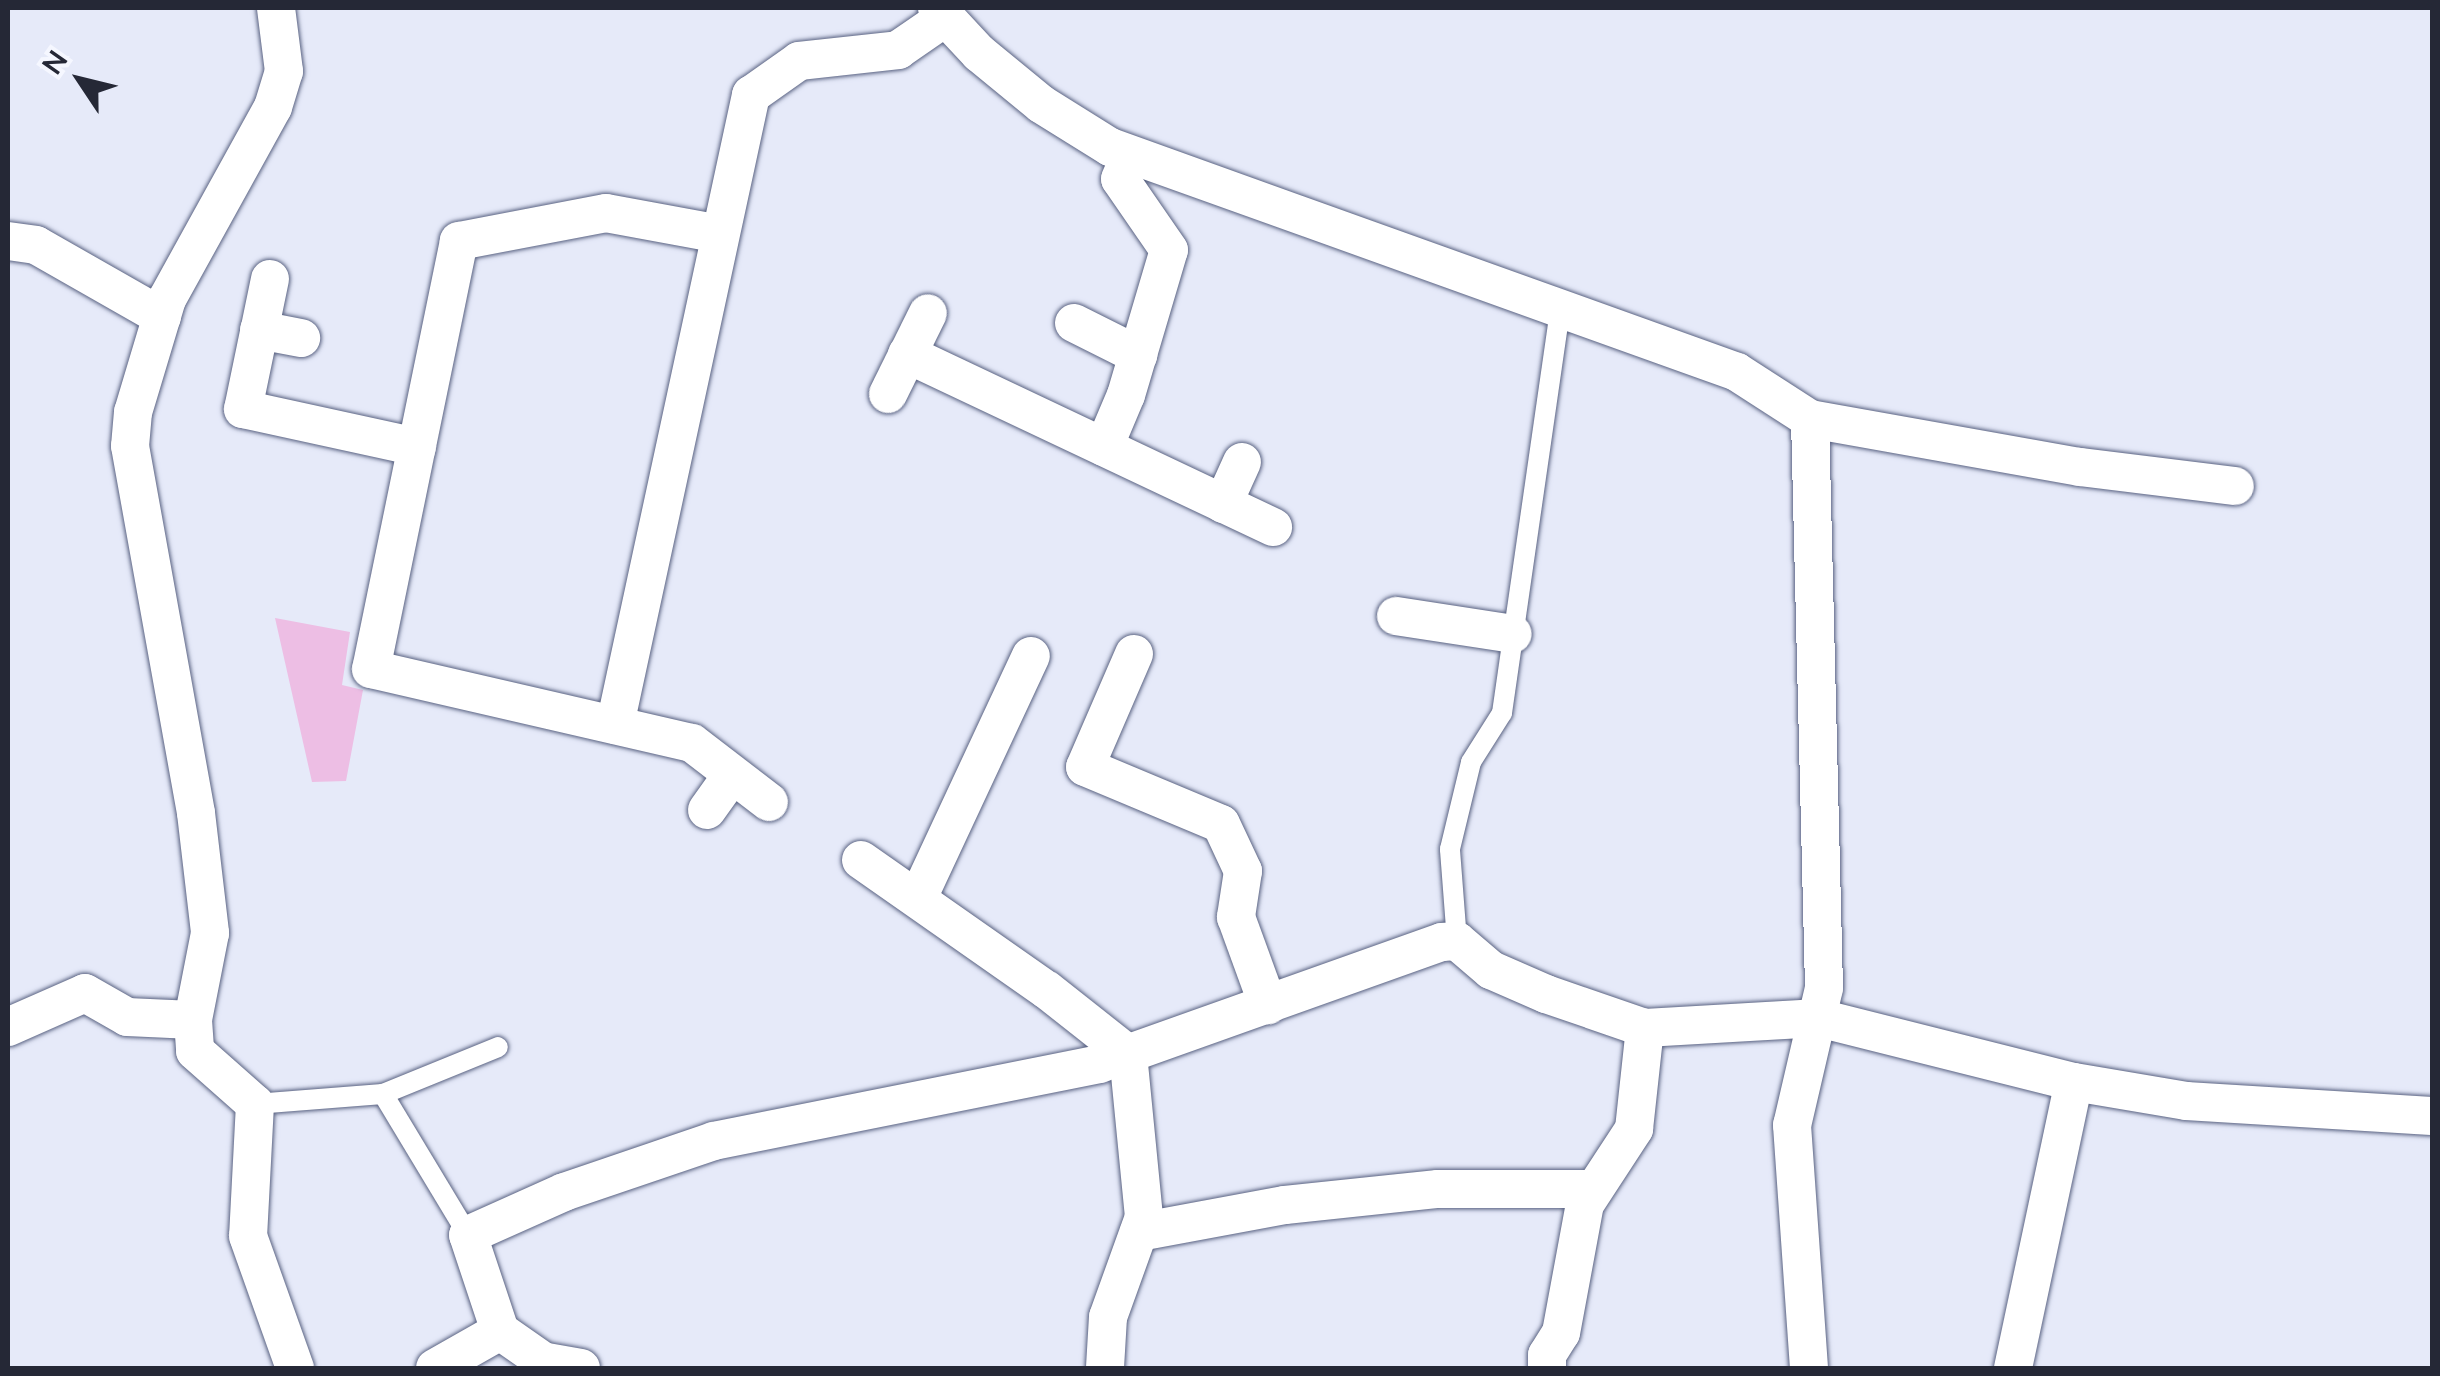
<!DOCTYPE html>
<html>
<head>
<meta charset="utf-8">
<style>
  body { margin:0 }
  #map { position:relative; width:2440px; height:1376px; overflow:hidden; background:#e6eaf9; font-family:"Nunito Sans",sans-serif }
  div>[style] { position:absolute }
  .green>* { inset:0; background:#edbee4 }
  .roads { filter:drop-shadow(0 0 2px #596282) drop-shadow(0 0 2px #596282) }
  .lane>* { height:20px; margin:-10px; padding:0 10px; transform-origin:10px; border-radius:10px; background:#fff }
  .street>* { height:38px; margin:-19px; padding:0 19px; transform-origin:19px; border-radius:19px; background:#fff }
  span { translate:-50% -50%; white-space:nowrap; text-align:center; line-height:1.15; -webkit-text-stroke:10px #f5f7ff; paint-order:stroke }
  .frame { position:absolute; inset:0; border:10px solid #252836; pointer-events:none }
  .north { position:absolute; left:30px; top:30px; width:100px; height:100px; -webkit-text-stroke:8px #f5f7ff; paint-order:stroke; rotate:305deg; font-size:28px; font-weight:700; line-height:40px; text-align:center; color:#252836 }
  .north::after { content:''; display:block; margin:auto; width:35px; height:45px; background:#252836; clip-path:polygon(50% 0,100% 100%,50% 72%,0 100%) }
</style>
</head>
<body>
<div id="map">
  <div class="green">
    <i style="clip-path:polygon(275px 618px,350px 632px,342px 685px,363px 690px,346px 781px,312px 782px)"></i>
  </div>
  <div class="roads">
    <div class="lane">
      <i style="left:1457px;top:941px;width:92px;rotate:-94.4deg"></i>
      <i style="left:1450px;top:849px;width:89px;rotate:-76.4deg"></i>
      <i style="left:1471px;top:762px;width:58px;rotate:-57.7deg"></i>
      <i style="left:1502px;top:713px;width:406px;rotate:-81.8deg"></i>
      <i style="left:383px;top:1094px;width:165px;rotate:58.9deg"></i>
      <i style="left:255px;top:1104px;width:128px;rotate:-4.5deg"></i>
      <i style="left:383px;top:1094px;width:124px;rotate:-22.2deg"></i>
    </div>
    <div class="street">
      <i style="left:276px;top:8px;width:64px;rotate:82.8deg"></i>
      <i style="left:284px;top:71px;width:38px;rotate:107deg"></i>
      <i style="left:273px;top:107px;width:219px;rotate:118.9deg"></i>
      <i style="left:167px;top:299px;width:118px;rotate:106.7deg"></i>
      <i style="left:133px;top:412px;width:34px;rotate:95deg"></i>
      <i style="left:130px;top:446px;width:373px;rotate:79.8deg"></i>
      <i style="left:196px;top:813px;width:121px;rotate:83.3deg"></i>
      <i style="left:210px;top:933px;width:89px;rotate:101.1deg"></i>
      <i style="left:193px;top:1020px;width:31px;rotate:86deg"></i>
      <i style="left:195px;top:1051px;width:80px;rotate:41.5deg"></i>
      <i style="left:255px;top:1104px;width:132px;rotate:93deg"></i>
      <i style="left:248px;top:1236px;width:140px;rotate:70.4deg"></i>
      <i style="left:937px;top:8px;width:62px;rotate:47deg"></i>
      <i style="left:979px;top:53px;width:80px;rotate:39.4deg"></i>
      <i style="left:1041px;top:104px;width:81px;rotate:31.9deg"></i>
      <i style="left:1110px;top:147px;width:666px;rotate:19.74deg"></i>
      <i style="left:1737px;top:372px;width:87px;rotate:32.8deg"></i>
      <i style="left:1810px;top:419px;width:569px;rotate:88.59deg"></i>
      <i style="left:1824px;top:988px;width:141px;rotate:103.1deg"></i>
      <i style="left:1792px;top:1125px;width:244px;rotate:86deg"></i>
      <i style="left:720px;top:234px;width:116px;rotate:-169.6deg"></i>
      <i style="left:606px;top:213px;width:150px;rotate:169.2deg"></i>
      <i style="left:459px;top:241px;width:437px;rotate:101.6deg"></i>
      <i style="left:371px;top:669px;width:329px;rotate:13deg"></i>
      <i style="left:692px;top:743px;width:97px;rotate:37.5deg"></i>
      <i style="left:8px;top:241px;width:28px;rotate:8deg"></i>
      <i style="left:36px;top:245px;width:145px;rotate:29.7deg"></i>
      <i style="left:270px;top:279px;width:133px;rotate:101.7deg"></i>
      <i style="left:243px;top:409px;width:178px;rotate:12.3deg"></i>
      <i style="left:1074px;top:323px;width:72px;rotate:26.6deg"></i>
      <i style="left:259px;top:330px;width:43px;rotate:10.8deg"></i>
      <i style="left:907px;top:354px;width:405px;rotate:25.3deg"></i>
      <i style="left:888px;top:394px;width:90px;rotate:-63.7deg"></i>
      <i style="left:1810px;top:419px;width:274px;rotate:10.1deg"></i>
      <i style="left:2080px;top:467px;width:156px;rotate:7deg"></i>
      <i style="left:1104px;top:447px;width:56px;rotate:-67.1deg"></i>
      <i style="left:1126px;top:395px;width:151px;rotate:-73.5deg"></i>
      <i style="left:1169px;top:250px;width:86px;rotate:-124.6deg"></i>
      <i style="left:1120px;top:179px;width:26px;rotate:-67deg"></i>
      <i style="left:1223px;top:504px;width:46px;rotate:-65.7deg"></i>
      <i style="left:1396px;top:616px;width:118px;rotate:8.7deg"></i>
      <i style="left:1134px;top:654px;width:123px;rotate:113.4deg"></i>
      <i style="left:1085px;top:767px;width:147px;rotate:22.7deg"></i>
      <i style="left:1221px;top:824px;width:52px;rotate:64.9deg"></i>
      <i style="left:1243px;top:871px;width:47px;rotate:98.7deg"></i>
      <i style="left:1236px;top:917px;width:94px;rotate:70deg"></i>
      <i style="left:615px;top:725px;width:645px;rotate:-77.82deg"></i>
      <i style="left:751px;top:95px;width:59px;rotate:-35.3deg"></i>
      <i style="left:799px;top:61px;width:100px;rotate:-6.3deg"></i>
      <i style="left:898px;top:50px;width:58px;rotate:-34.5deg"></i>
      <i style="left:707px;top:810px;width:43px;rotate:-54.5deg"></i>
      <i style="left:861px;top:860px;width:227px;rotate:35deg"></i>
      <i style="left:1047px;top:990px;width:103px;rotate:38.3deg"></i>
      <i style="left:1128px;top:1054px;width:164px;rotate:84.4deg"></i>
      <i style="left:1144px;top:1217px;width:106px;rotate:109.8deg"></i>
      <i style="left:1108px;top:1317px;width:51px;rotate:93.4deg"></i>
      <i style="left:918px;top:898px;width:267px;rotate:-65deg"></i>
      <i style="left:8px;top:1027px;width:84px;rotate:-23.8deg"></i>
      <i style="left:85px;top:993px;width:48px;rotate:29.7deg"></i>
      <i style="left:127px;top:1017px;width:66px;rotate:2.6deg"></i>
      <i style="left:1139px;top:1232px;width:148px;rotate:-10.5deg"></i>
      <i style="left:1285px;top:1205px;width:154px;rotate:-6deg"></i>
      <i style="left:1438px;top:1189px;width:156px"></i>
      <i style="left:435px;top:1368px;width:75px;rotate:-29.6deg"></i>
      <i style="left:581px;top:1368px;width:39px;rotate:-170deg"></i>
      <i style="left:543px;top:1361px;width:52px;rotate:-145.1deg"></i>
      <i style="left:500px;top:1331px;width:101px;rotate:-108.4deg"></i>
      <i style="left:468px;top:1235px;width:105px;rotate:-24.1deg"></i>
      <i style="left:564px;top:1192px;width:158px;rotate:-18.8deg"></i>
      <i style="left:714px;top:1141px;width:393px;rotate:-11.3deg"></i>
      <i style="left:1099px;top:1064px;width:364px;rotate:-19.6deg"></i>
      <i style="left:1442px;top:942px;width:15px;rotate:-4deg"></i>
      <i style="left:1457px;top:941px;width:45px;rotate:40.5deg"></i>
      <i style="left:1491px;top:970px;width:60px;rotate:23.6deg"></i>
      <i style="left:1546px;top:994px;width:105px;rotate:19deg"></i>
      <i style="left:1645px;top:1028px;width:174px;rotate:-3.3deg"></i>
      <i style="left:1819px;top:1018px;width:263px;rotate:14.1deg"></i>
      <i style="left:2074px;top:1082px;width:114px;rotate:9.6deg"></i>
      <i style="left:2186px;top:1101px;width:246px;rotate:3.5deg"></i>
      <i style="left:1547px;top:1368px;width:13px;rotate:-90deg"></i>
      <i style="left:1547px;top:1355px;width:26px;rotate:-58deg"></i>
      <i style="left:1561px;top:1333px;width:131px;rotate:-79.5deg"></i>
      <i style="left:1585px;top:1204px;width:90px;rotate:-56.8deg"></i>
      <i style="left:1634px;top:1129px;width:102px;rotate:-83.8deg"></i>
      <i style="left:2013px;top:1368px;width:292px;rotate:-78deg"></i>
    </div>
  </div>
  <div class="frame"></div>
  <div class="north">N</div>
</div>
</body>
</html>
